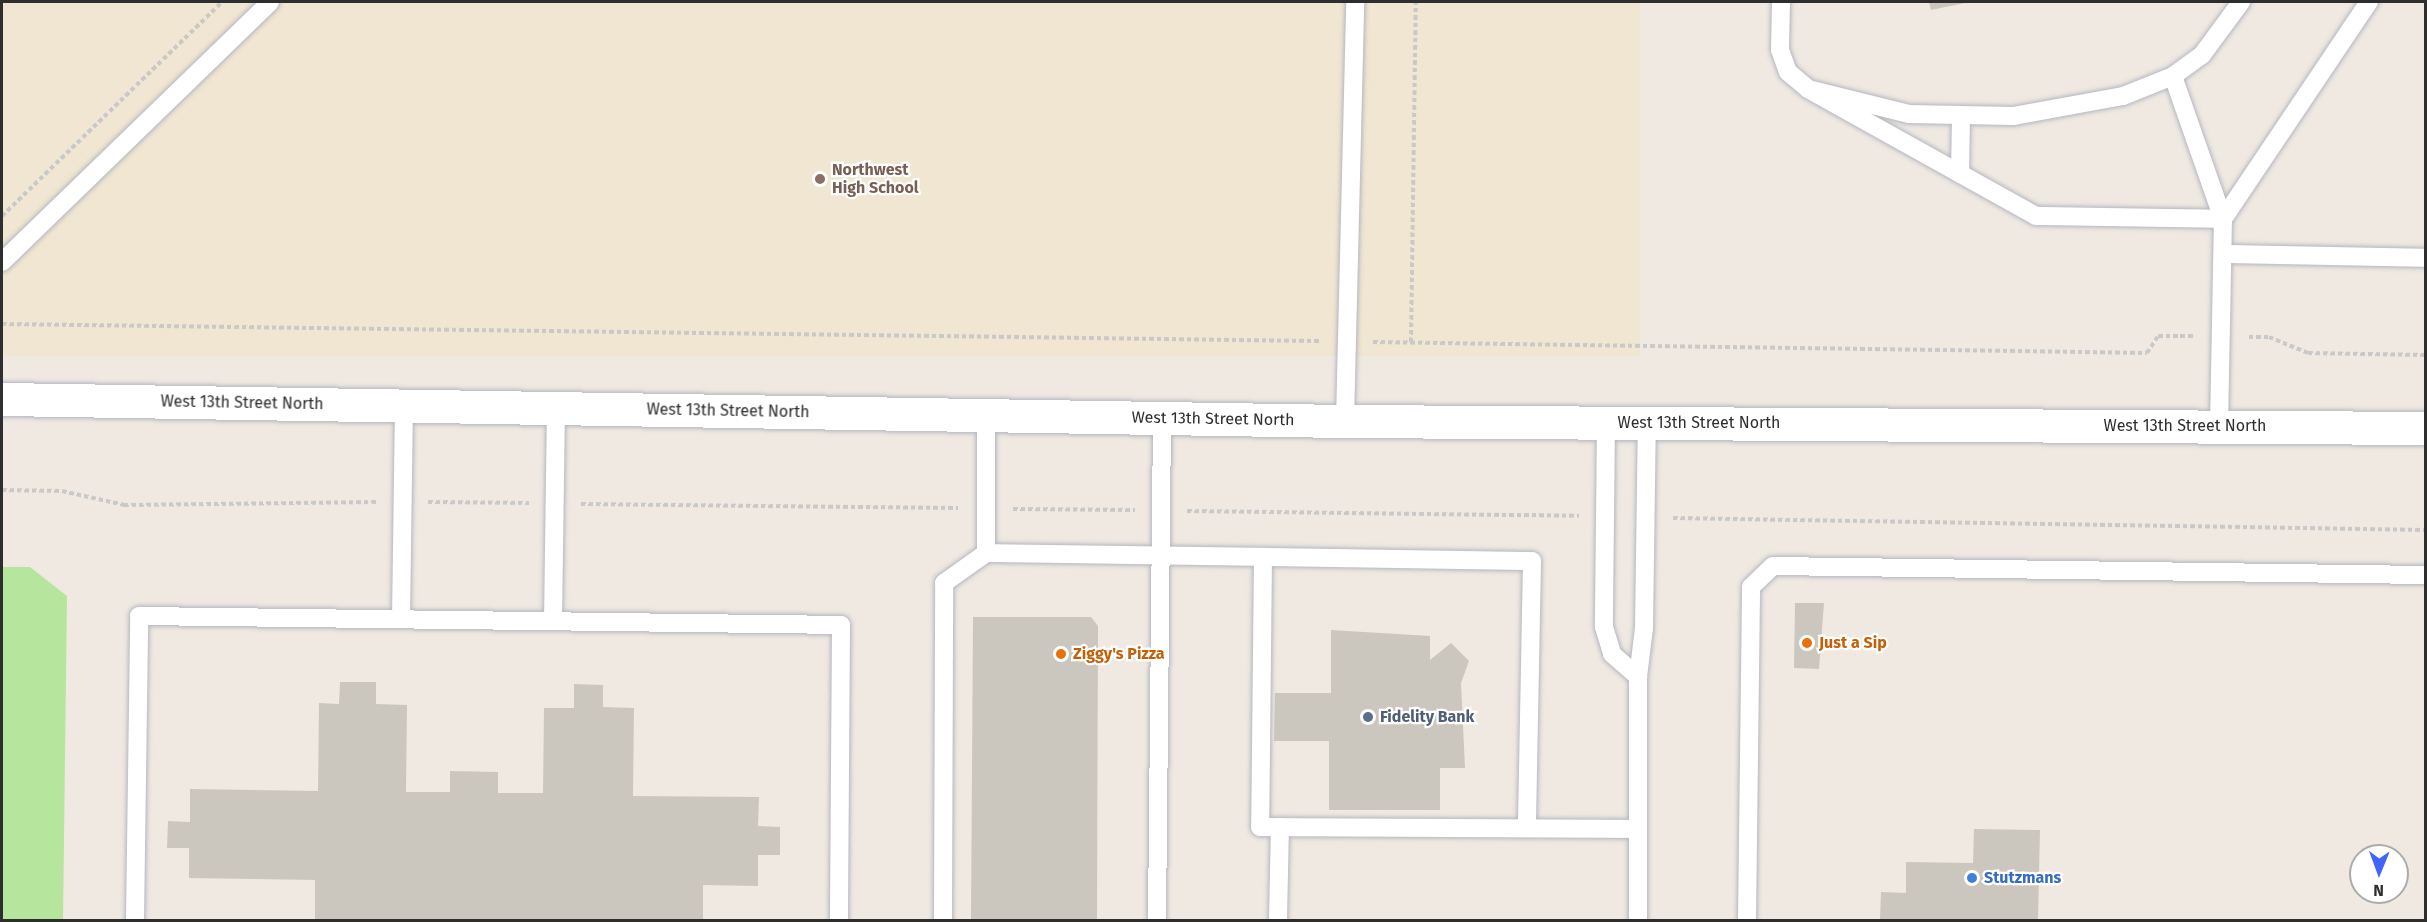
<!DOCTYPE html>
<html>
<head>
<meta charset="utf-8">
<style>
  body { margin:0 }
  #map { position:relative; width:2427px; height:922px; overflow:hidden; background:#efe9e1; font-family:"Fira Sans",sans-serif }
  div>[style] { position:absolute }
  .education>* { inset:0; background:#f0e6d1; transform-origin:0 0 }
  .green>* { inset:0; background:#b6e59e }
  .building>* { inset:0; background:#cbc7bf }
  .path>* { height:4px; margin-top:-2px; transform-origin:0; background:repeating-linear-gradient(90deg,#c9c9c9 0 4.5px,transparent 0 7.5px) }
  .roads { filter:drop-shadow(0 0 2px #b4b7c1) drop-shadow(0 0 2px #b4b7c1) }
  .service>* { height:18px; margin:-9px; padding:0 9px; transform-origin:9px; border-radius:9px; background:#fff }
  .tertiary>* { height:33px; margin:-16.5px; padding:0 16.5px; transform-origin:16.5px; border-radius:16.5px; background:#fff }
  .dots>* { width:16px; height:16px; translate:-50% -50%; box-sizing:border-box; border:3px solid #fff; border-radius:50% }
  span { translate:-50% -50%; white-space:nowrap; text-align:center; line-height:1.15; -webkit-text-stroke:4.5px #fff; paint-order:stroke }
  .education-label { font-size:16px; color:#785e54; font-weight:700 }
  .left { translate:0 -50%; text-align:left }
  .street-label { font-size:16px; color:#2e2e2e }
  .food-label { font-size:16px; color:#c56008; font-weight:700 }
  .service-label { font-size:16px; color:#4e5e75; font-weight:700 }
  .shop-label { font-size:16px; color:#366cbe; font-weight:700 }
  .frame { position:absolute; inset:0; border:3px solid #2e2e2e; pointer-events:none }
  .north { position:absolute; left:2349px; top:844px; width:60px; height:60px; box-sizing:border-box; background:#fff; border:2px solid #ababab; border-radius:50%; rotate:181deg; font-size:16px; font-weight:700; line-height:24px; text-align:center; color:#2e2e2e }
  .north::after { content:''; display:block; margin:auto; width:21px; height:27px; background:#4264fb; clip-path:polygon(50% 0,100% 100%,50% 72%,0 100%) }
</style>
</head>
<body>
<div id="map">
  <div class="education">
    <i style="left:2px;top:2px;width:1638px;height:354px"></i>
  </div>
  <div class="green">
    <i style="clip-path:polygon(2px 567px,30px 567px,67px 596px,63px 920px,2px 920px)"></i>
  </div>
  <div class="building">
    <i style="clip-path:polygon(1929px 2px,1965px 2px,1965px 3px,1931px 10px)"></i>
    <i style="clip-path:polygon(1795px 603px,1824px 603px,1819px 669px,1794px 668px)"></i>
    <i style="clip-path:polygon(973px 617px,1091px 617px,1098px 626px,1097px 920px,971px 920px)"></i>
    <i style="clip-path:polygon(1331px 630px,1430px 636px,1430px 660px,1451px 643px,1469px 661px,1461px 683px,1465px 768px,1440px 768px,1440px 810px,1329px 810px,1329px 741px,1274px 741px,1275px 693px,1331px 693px)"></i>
    <i style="clip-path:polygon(340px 682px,376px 682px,376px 704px,407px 705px,406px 792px,450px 792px,450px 771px,498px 772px,498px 793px,543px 793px,544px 708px,574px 708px,574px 684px,603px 685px,603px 707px,634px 708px,633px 796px,759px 797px,758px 826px,780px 827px,780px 855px,758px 855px,758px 886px,703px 885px,703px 920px,315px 920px,315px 880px,189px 878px,189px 848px,167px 848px,168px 821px,190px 822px,190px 789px,318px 791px,319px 703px,339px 704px)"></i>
    <i style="clip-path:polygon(1974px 829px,2040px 830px,2038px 920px,1880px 920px,1881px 892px,1906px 893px,1906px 862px,1973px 863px)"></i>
  </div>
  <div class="path">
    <i style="left:2px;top:216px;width:307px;rotate:-44.2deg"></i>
    <i style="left:2px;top:324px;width:1319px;rotate:0.74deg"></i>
    <i style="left:2249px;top:337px;width:20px"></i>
    <i style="left:2269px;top:337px;width:42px;rotate:22.3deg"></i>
    <i style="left:2308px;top:353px;width:118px;rotate:1deg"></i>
    <i style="left:1373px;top:342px;width:774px;rotate:0.81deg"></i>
    <i style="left:2147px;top:353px;width:20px;rotate:-57deg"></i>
    <i style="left:2158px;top:336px;width:35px"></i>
    <i style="left:1411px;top:342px;width:340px;rotate:-89.2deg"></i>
    <i style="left:2px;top:490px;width:60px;rotate:1deg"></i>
    <i style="left:62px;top:491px;width:64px;rotate:12.7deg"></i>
    <i style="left:124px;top:505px;width:252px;rotate:-0.7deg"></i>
    <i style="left:428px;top:502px;width:101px;rotate:0.6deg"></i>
    <i style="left:581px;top:504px;width:377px;rotate:0.6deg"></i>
    <i style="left:1013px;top:509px;width:122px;rotate:0.5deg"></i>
    <i style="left:1187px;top:511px;width:392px;rotate:0.7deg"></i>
    <i style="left:1673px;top:518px;width:753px;rotate:0.91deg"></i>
  </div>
  <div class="roads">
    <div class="service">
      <i style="left:1781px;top:2px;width:48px;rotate:91.2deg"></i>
      <i style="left:1780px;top:50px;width:23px;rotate:70deg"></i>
      <i style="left:1788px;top:72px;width:26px;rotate:40deg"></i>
      <i style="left:1808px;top:89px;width:261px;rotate:29.1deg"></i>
      <i style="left:2036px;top:216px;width:187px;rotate:0.9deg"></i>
      <i style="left:2223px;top:219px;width:151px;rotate:-109.3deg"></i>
      <i style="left:2173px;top:76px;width:54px;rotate:158.2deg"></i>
      <i style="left:2123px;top:96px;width:112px;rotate:169.7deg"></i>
      <i style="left:2013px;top:116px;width:104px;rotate:-178.9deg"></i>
      <i style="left:1909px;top:114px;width:104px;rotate:-166.1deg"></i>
      <i style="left:2173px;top:76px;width:36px;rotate:-36deg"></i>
      <i style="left:2202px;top:55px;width:66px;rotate:-53.7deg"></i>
      <i style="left:1960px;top:174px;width:58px;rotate:-89deg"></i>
      <i style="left:2223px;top:254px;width:203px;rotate:1.1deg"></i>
      <i style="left:2px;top:262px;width:373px;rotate:-44.1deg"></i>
      <i style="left:1345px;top:421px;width:419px;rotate:-88.6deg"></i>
      <i style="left:1606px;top:422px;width:205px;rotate:90.6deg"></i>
      <i style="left:1604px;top:627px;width:28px;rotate:73deg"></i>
      <i style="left:1612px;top:654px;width:35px;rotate:41deg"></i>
      <i style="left:2219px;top:426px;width:207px;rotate:-88.9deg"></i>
      <i style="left:2223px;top:219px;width:262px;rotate:-56.1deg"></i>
      <i style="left:986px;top:553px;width:277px;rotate:0.8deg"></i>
      <i style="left:1263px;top:557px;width:270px;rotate:90.6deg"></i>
      <i style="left:1260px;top:827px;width:378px;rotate:0.3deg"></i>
      <i style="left:1263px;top:557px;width:269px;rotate:0.9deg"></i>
      <i style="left:1532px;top:561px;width:267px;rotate:91.1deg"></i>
      <i style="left:401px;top:619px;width:213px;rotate:-89.2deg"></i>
      <i style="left:553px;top:621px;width:213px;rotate:-89.2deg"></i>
      <i style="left:135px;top:920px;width:304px;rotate:-89.2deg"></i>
      <i style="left:139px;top:616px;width:702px;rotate:0.73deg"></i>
      <i style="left:841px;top:625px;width:295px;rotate:90.4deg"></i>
      <i style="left:943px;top:920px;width:337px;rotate:-89.8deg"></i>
      <i style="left:944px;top:583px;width:52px;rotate:-35.5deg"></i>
      <i style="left:986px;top:553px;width:138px;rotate:-90deg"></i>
      <i style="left:1157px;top:920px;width:502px;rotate:-89.43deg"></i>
      <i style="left:1278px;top:920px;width:93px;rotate:-88.8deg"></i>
      <i style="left:1638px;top:920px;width:243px;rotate:-90deg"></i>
      <i style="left:1638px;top:677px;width:49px;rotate:-83deg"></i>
      <i style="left:1644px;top:628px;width:205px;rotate:-89.2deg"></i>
      <i style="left:1747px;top:920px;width:333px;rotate:-89.3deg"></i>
      <i style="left:1751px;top:587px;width:30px;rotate:-44deg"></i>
      <i style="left:1773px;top:566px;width:653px;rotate:0.79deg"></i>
    </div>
    <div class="tertiary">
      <i style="left:2px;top:399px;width:1343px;rotate:0.94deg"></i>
      <i style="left:1345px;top:421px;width:1081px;rotate:0.37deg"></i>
    </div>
  </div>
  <div class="dots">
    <i style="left:820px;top:179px;background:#8d6e63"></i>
    <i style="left:1807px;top:643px;background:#e8710a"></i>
    <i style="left:1061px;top:654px;background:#e8710a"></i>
    <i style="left:1368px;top:717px;background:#5c6f8a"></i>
    <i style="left:1972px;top:878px;background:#3f7fe0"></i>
  </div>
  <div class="education-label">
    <span class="left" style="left:832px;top:179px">Northwest<br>High School</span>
  </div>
  <div class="street-label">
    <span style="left:242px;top:403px;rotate:1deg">West 13th Street North</span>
    <span style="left:728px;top:411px;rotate:1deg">West 13th Street North</span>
    <span style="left:1213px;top:419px;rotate:1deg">West 13th Street North</span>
    <span style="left:1699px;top:423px">West 13th Street North</span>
    <span style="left:2185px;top:426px">West 13th Street North</span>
  </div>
  <div class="food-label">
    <span class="left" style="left:1819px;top:643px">Just a Sip</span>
    <span class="left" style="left:1073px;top:654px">Ziggy's Pizza</span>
  </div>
  <div class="service-label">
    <span class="left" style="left:1380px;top:717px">Fidelity Bank</span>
  </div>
  <div class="shop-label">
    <span class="left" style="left:1984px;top:878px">Stutzmans</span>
  </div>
  <div class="frame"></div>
  <div class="north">N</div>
</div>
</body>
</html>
